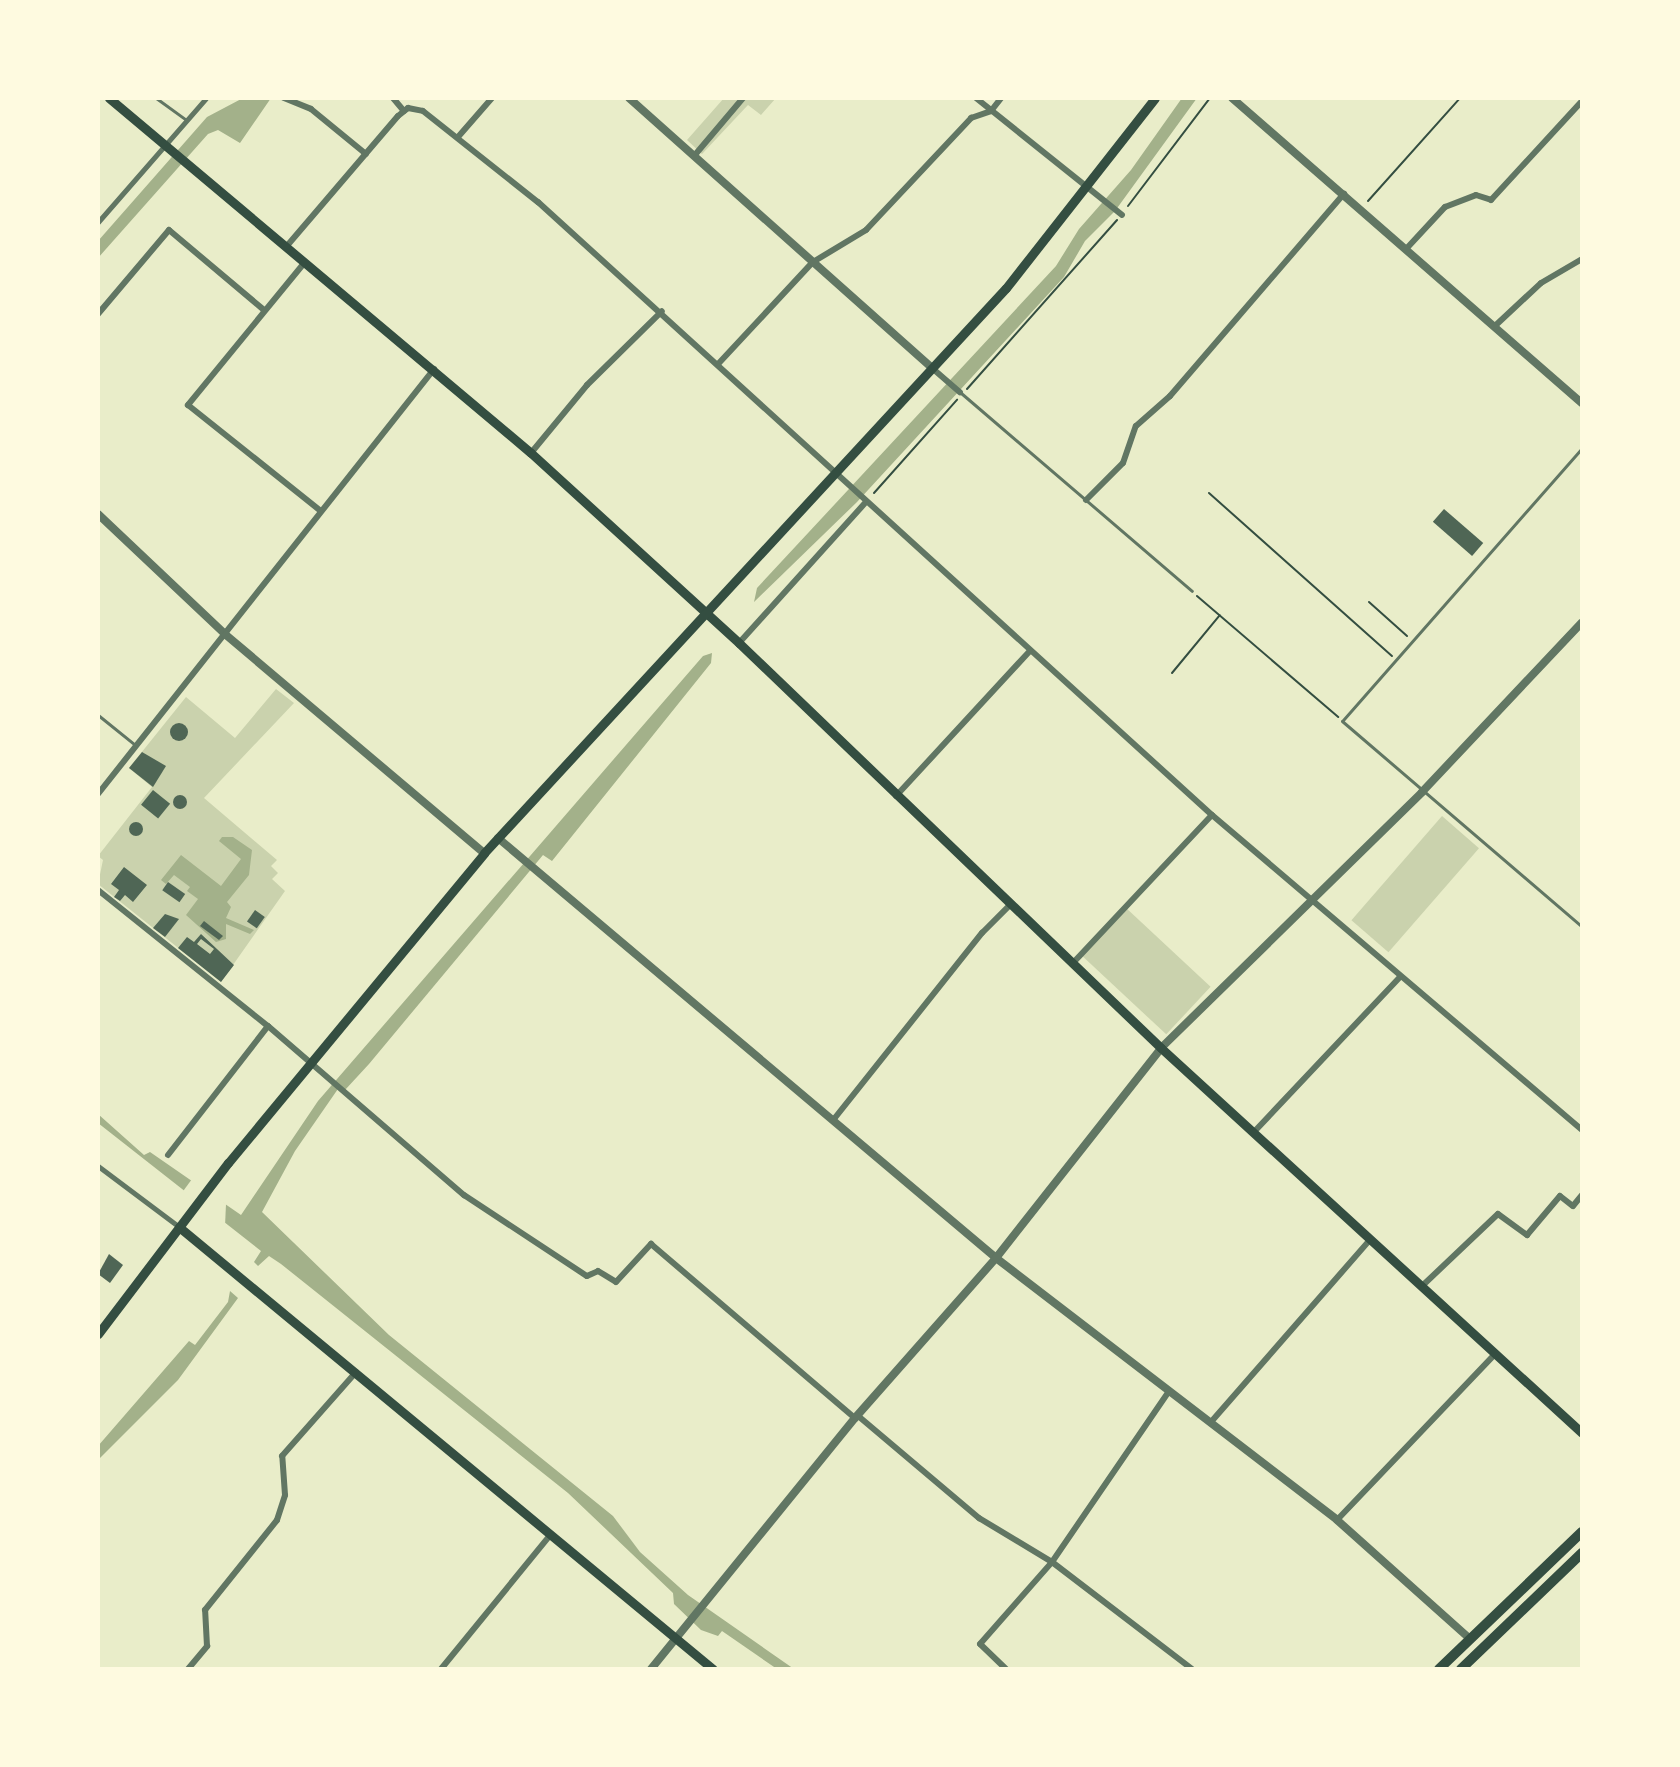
<!DOCTYPE html>
<html>
<head>
<meta charset="utf-8">
<style>
  body { margin:0 }
  #map { position:relative; width:1680px; height:1767px; overflow:hidden; background:#e9edc9; font-family:Barlow,sans-serif }
  div>[style] { position:absolute }
  .green>* { inset:0; background:#cad2ad; transform-origin:0 0 }
  .water>* { inset:0; background:#a3b18a }
  .pier>* { inset:0; background:#e9edc9 }
  .building>* { inset:0; background:#4f6655; transform-origin:0 0 }
  .round { border-radius:50% }
  .path>* { height:2px; margin:-1px; padding:0 1px; transform-origin:1px; border-radius:1px; background:#344e41 }
  .service>* { height:3px; margin:-1.5px; padding:0 1.5px; transform-origin:1.5px; border-radius:1.5px; background:#617663 }
  .pedestrian>* { height:5px; margin:-2.5px; padding:0 2.5px; transform-origin:2.5px; border-radius:2.5px; background:#617663 }
  .minor>* { height:6px; margin:-3px; padding:0 3px; transform-origin:3px; border-radius:3px; background:#617663 }
  .tertiary>* { height:8px; margin:-4px; padding:0 4px; transform-origin:4px; border-radius:4px; background:#617663 }
  .secondary>* { height:9px; margin:-4.5px; padding:0 4.5px; transform-origin:4.5px; border-radius:4.5px; background:#344e41 }
  .primary>* { height:10px; margin:-5px; padding:0 5px; transform-origin:5px; border-radius:5px; background:#344e41 }
  span { translate:-50% -50%; white-space:nowrap; text-align:center; line-height:1.15; -webkit-text-stroke:8px #fefae0; paint-order:stroke }
  .frame { position:absolute; inset:0; border:100px solid #fefae0; pointer-events:none }
</style>
</head>
<body>
<div id="map">
  <div class="green">
    <i style="clip-path:polygon(724px 98px,776px 98px,761px 115px,748px 105px,702px 154px,687px 140px)"></i>
    <i style="clip-path:polygon(276px 689px,294px 703px,204px 798px,277px 860px,271px 866px,278px 873px,272px 879px,285px 891px,221px 982px,98px 884px,103px 860px,98px 856px,152px 787px,129px 768px,186px 697px,235px 738px)"></i>
    <i style="left:1442px;top:816px;width:49px;height:138px;rotate:41deg"></i>
    <i style="left:1125px;top:907px;width:117px;height:65px;rotate:43deg"></i>
  </div>
  <div class="water">
    <i style="clip-path:polygon(243px 98px,271px 98px,240px 143px,218px 130px,208px 134px,98px 258px,98px 241px,207px 117px)"></i>
    <i style="clip-path:polygon(1182px 98px,1197px 98px,1115px 211px,1085px 241px,1064px 277px,857px 502px,754px 602px,757px 588px,1056px 266px,1079px 229px,1131px 170px)"></i>
    <i style="clip-path:polygon(712px 653px,711px 663px,552px 861px,543px 855px,369px 1064px,345px 1090px,340px 1086px,295px 1151px,262px 1212px,389px 1335px,613px 1516px,640px 1552px,688px 1595px,794px 1669px,777px 1669px,722px 1631px,718px 1636px,701px 1630px,674px 1604px,673px 1593px,568px 1493px,281px 1264px,269px 1256px,258px 1266px,254px 1262px,261px 1251px,98px 1123px,98px 1114px,144px 1155px,150px 1152px,241px 1215px,318px 1101px,703px 656px)"></i>
    <i style="clip-path:polygon(222px 837px,233px 837px,252px 850px,249px 875px,227px 902px,231px 907px,226px 918px,254px 930px,250px 934px,226px 924px,226px 939px,216px 942px,186px 915px,198px 899px,187px 891px,190px 887px,174px 875px,166px 884px,161px 880px,181px 855px,221px 886px,241px 859px,219px 841px)"></i>
    <i style="clip-path:polygon(230px 1291px,238px 1298px,178px 1380px,98px 1460px,98px 1446px,189px 1341px,195px 1345px,228px 1302px)"></i>
  </div>
  <div class="pier">
    <i style="clip-path:polygon(192px 1179px,226px 1204px,225px 1226px,181px 1194px)"></i>
  </div>
  <div class="building">
    <i style="left:1444px;top:509px;width:52px;height:17px;rotate:41deg"></i>
    <i class="round" style="left:170px;top:723px;width:18px;height:18px"></i>
    <i style="clip-path:polygon(142px 752px,166px 766px,153px 787px,129px 768px)"></i>
    <i style="left:153px;top:790px;width:22px;height:19px;rotate:39deg"></i>
    <i class="round" style="left:173px;top:795px;width:14px;height:14px"></i>
    <i class="round" style="left:129px;top:822px;width:14px;height:14px"></i>
    <i style="clip-path:polygon(124px 867px,147px 885px,133px 902px,125px 895px,120px 901px,114px 897px,119px 890px,111px 884px)"></i>
    <i style="left:168px;top:882px;width:21px;height:10px;rotate:35deg"></i>
    <i style="left:255px;top:910px;width:12px;height:14px;rotate:35deg"></i>
    <i style="clip-path:polygon(165px 914px,179px 919px,165px 937px,153px 928px)"></i>
    <i style="clip-path:polygon(204px 921px,223px 936px,219px 940px,200px 926px)"></i>
    <i style="clip-path:polygon(evenodd,201px 934px,234px 965px,221px 982px,178px 948px,187px 937px,194px 942px,201px 934px,201px 939px,214px 949px,210px 954px,197px 944px,201px 939px)"></i>
    <i style="clip-path:polygon(109px 1254px,123px 1265px,110px 1283px,98px 1274px)"></i>
  </div>
  <div class="path">
    <i style="left:1368px;top:201px;width:138px;rotate:-48.2deg"></i>
    <i style="left:1128px;top:206px;width:136px;rotate:-52.8deg"></i>
    <i style="left:967px;top:389px;width:226px;rotate:-48.4deg"></i>
    <i style="left:874px;top:493px;width:125px;rotate:-48.3deg"></i>
    <i style="left:1209px;top:493px;width:245px;rotate:41.7deg"></i>
    <i style="left:1197px;top:596px;width:186px;rotate:40.6deg"></i>
    <i style="left:1369px;top:602px;width:51px;rotate:41.8deg"></i>
    <i style="left:1172px;top:673px;width:75px;rotate:-50.4deg"></i>
  </div>
  <div class="service">
    <i style="left:156px;top:98px;width:36px;rotate:36deg"></i>
    <i style="left:961px;top:393px;width:304px;rotate:40.6deg"></i>
    <i style="left:1582px;top:448px;width:363px;rotate:131.3deg"></i>
    <i style="left:1342px;top:721px;width:316px;rotate:40.6deg"></i>
    <i style="left:98px;top:715px;width:46px;rotate:38.9deg"></i>
  </div>
  <div class="pedestrian">
    <i style="left:98px;top:222px;width:164px;rotate:-48.9deg"></i>
    <i style="left:98px;top:1166px;width:100px;rotate:36.9deg"></i>
  </div>
  <div class="minor">
    <i style="left:284px;top:98px;width:29px;rotate:22deg"></i>
    <i style="left:311px;top:109px;width:71px;rotate:39.3deg"></i>
    <i style="left:393px;top:98px;width:17px;rotate:50deg"></i>
    <i style="left:976px;top:98px;width:187px;rotate:38.7deg"></i>
    <i style="left:458px;top:137px;width:52px;rotate:-48.9deg"></i>
    <i style="left:694px;top:156px;width:76px;rotate:-49.8deg"></i>
    <i style="left:286px;top:247px;width:172px;rotate:-49.5deg"></i>
    <i style="left:398px;top:116px;width:13px;rotate:-39deg"></i>
    <i style="left:408px;top:108px;width:15px;rotate:11deg"></i>
    <i style="left:423px;top:111px;width:147px;rotate:38.4deg"></i>
    <i style="left:538px;top:202px;width:911px;rotate:42.29deg"></i>
    <i style="left:1212px;top:815px;width:486px;rotate:40.4deg"></i>
    <i style="left:1407px;top:248px;width:56px;rotate:-47.2deg"></i>
    <i style="left:1445px;top:207px;width:33px;rotate:-21deg"></i>
    <i style="left:1476px;top:195px;width:16px;rotate:18deg"></i>
    <i style="left:1491px;top:200px;width:134px;rotate:-47.4deg"></i>
    <i style="left:305px;top:262px;width:185px;rotate:129.3deg"></i>
    <i style="left:188px;top:405px;width:170px;rotate:38.6deg"></i>
    <i style="left:98px;top:314px;width:110px;rotate:-49.8deg"></i>
    <i style="left:169px;top:230px;width:124px;rotate:40.1deg"></i>
    <i style="left:1497px;top:324px;width:60px;rotate:-43deg"></i>
    <i style="left:1541px;top:283px;width:48px;rotate:-30.3deg"></i>
    <i style="left:719px;top:363px;width:138px;rotate:-47.1deg"></i>
    <i style="left:813px;top:262px;width:62px;rotate:-31.1deg"></i>
    <i style="left:866px;top:230px;width:154px;rotate:-46.8deg"></i>
    <i style="left:971px;top:118px;width:21px;rotate:-19deg"></i>
    <i style="left:991px;top:111px;width:16px;rotate:-52deg"></i>
    <i style="left:932px;top:368px;width:37px;rotate:41deg"></i>
    <i style="left:531px;top:453px;width:88px;rotate:-50.5deg"></i>
    <i style="left:587px;top:385px;width:105px;rotate:-44.6deg"></i>
    <i style="left:1086px;top:500px;width:52px;rotate:-45deg"></i>
    <i style="left:1123px;top:463px;width:39px;rotate:-71deg"></i>
    <i style="left:1136px;top:426px;width:45px;rotate:-41.4deg"></i>
    <i style="left:1170px;top:396px;width:267px;rotate:-49.3deg"></i>
    <i style="left:739px;top:643px;width:188px;rotate:-48deg"></i>
    <i style="left:98px;top:794px;width:542px;rotate:-51.67deg"></i>
    <i style="left:896px;top:796px;width:197px;rotate:-47.3deg"></i>
    <i style="left:98px;top:890px;width:218px;rotate:38.7deg"></i>
    <i style="left:268px;top:1026px;width:259px;rotate:40.8deg"></i>
    <i style="left:464px;top:1195px;width:147px;rotate:33.4deg"></i>
    <i style="left:587px;top:1276px;width:12px;rotate:-24deg"></i>
    <i style="left:598px;top:1271px;width:21px;rotate:31deg"></i>
    <i style="left:616px;top:1282px;width:52px;rotate:-47.4deg"></i>
    <i style="left:651px;top:1244px;width:268px;rotate:40.5deg"></i>
    <i style="left:1072px;top:964px;width:204px;rotate:-46.8deg"></i>
    <i style="left:834px;top:1119px;width:238px;rotate:-51.5deg"></i>
    <i style="left:982px;top:933px;width:40px;rotate:-45deg"></i>
    <i style="left:1253px;top:1133px;width:214px;rotate:-46.7deg"></i>
    <i style="left:168px;top:1155px;width:163px;rotate:-52.2deg"></i>
    <i style="left:1421px;top:1287px;width:106px;rotate:-43.5deg"></i>
    <i style="left:1498px;top:1214px;width:36px;rotate:36deg"></i>
    <i style="left:1527px;top:1235px;width:51px;rotate:-49.8deg"></i>
    <i style="left:1560px;top:1196px;width:16px;rotate:38deg"></i>
    <i style="left:1573px;top:1206px;width:14px;rotate:-51deg"></i>
    <i style="left:857px;top:1415px;width:160px;rotate:40.2deg"></i>
    <i style="left:979px;top:1518px;width:85px;rotate:31.1deg"></i>
    <i style="left:1052px;top:1562px;width:176px;rotate:37.4deg"></i>
    <i style="left:1211px;top:1422px;width:240px;rotate:-48.9deg"></i>
    <i style="left:1337px;top:1520px;width:229px;rotate:-46.4deg"></i>
    <i style="left:188px;top:1669px;width:30px;rotate:-50deg"></i>
    <i style="left:207px;top:1646px;width:36px;rotate:-93deg"></i>
    <i style="left:205px;top:1610px;width:115px;rotate:-51.3deg"></i>
    <i style="left:277px;top:1520px;width:26px;rotate:-72deg"></i>
    <i style="left:285px;top:1495px;width:39px;rotate:-94deg"></i>
    <i style="left:282px;top:1456px;width:112px;rotate:-48.6deg"></i>
    <i style="left:441px;top:1669px;width:174px;rotate:-50.8deg"></i>
    <i style="left:1006px;top:1669px;width:36px;rotate:-136deg"></i>
    <i style="left:980px;top:1644px;width:109px;rotate:-48.7deg"></i>
    <i style="left:1052px;top:1562px;width:207px;rotate:-55.6deg"></i>
  </div>
  <div class="tertiary">
    <i style="left:629px;top:98px;width:406px;rotate:41.7deg"></i>
    <i style="left:1232px;top:98px;width:464px;rotate:41.1deg"></i>
    <i style="left:98px;top:514px;width:176px;rotate:43.4deg"></i>
    <i style="left:226px;top:635px;width:338px;rotate:40.2deg"></i>
    <i style="left:498px;top:838px;width:651px;rotate:40.14deg"></i>
    <i style="left:996px;top:1258px;width:430px;rotate:37.5deg"></i>
    <i style="left:1337px;top:1520px;width:178px;rotate:41.8deg"></i>
    <i style="left:651px;top:1669px;width:323px;rotate:-50.9deg"></i>
    <i style="left:855px;top:1418px;width:213px;rotate:-48.6deg"></i>
    <i style="left:996px;top:1258px;width:267px;rotate:-51.8deg"></i>
    <i style="left:1161px;top:1048px;width:366px;rotate:-44.4deg"></i>
    <i style="left:1422px;top:792px;width:233px;rotate:-46.7deg"></i>
  </div>
  <div class="secondary">
    <i style="left:109px;top:98px;width:551px;rotate:40.07deg"></i>
    <i style="left:531px;top:453px;width:282px;rotate:42.4deg"></i>
    <i style="left:739px;top:643px;width:585px;rotate:43.82deg"></i>
    <i style="left:1161px;top:1048px;width:570px;rotate:42.44deg"></i>
    <i style="left:179px;top:1227px;width:693px;rotate:39.62deg"></i>
    <i style="left:98px;top:1334px;width:215px;rotate:-52.8deg"></i>
    <i style="left:228px;top:1163px;width:402px;rotate:-50.4deg"></i>
    <i style="left:484px;top:853px;width:769px;rotate:-47.27deg"></i>
    <i style="left:1006px;top:288px;width:241px;rotate:-51.9deg"></i>
  </div>
  <div class="primary">
    <i style="left:1439px;top:1669px;width:198px;rotate:-43.8deg"></i>
    <i style="left:1461px;top:1669px;width:168px;rotate:-43.8deg"></i>
  </div>
  <div class="frame"></div>
</div>
</body>
</html>
